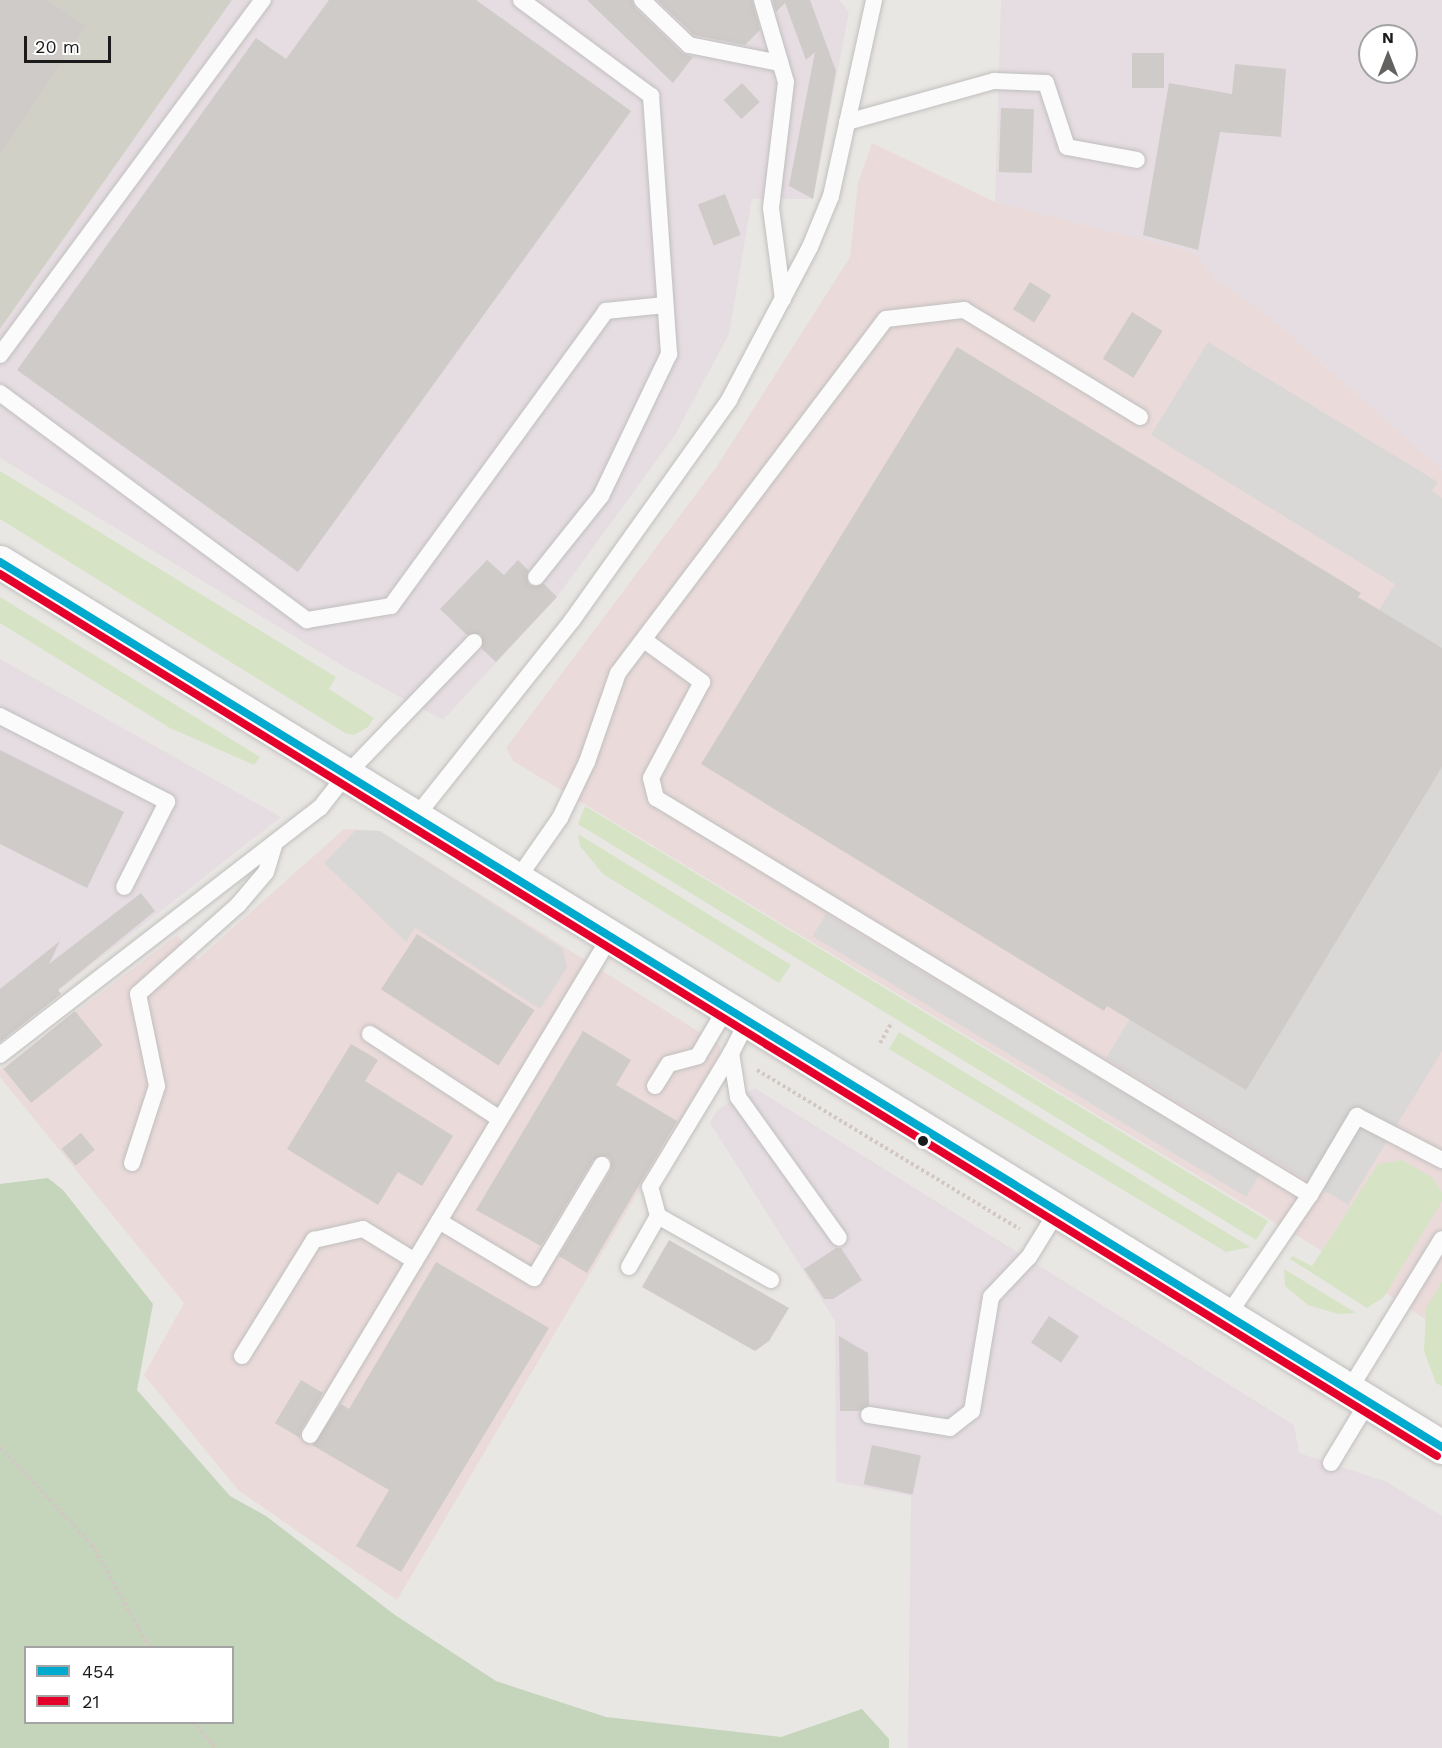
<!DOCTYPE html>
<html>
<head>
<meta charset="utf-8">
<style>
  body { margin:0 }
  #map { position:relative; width:1442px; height:1748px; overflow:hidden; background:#e9e7e3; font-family:"Work Sans",sans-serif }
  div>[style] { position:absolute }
  .commercial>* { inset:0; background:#eadbda }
  .industrial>* { inset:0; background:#e6dde2 }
  .construction>* { inset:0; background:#d1d0c6 }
  .grass>* { inset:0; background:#d6e3c5 }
  .forest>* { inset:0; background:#c5d5bb }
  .parking>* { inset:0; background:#d9d8d7; transform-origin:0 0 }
  .building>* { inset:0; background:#cecbc8; transform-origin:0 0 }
  .path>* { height:4px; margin-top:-2px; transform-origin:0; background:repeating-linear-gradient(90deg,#d3c7c5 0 3px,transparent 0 6px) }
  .roads { filter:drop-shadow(0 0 2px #c0bfbe) drop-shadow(0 0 2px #c0bfbe) }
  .service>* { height:16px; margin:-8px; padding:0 8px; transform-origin:8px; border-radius:8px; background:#fcfbfb }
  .tertiary>* { height:33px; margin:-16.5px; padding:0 16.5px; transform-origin:16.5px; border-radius:16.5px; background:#fcfbfb }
  .bus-1>* { height:8px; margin:-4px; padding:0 4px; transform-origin:4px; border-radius:4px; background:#00a9ce }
  .bus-2>* { height:8px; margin:-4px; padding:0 4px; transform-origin:4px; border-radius:4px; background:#e4002b }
  .dots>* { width:16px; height:16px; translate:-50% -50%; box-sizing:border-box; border:3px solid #fff; border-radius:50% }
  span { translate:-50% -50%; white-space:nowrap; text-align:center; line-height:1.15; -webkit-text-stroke:4.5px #fff; paint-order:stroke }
  .legend { position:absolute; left:24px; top:1646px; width:210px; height:78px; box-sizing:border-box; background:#fff; border:2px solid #a4a4a4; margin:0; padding:8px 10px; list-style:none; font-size:18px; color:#1b1b1b }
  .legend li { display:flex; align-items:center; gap:12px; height:30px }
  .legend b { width:30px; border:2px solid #a4a4a4 }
  .north { position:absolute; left:1358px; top:24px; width:60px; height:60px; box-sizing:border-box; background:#fff; border:2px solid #a4a4a4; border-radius:50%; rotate:0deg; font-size:16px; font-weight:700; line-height:24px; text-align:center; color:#1b1b1b }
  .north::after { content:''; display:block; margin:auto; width:21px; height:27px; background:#636261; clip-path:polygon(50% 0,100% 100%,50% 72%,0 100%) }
  .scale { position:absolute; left:24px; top:36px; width:87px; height:27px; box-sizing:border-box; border:3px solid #1b1b1b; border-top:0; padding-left:8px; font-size:18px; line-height:21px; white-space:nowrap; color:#1b1b1b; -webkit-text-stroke:4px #fff; paint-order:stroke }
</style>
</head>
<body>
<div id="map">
  <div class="commercial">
    <i style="clip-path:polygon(872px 143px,995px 202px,1195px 253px,1214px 278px,1270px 317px,1442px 470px,1442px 1330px,1322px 1251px,513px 761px,506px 748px,717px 466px,850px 257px,858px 183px)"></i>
    <i style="clip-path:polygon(344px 829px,380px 831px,720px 1045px,720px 1054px,397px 1600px,238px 1490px,144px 1375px,184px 1303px,0 1077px,0 1070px,177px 935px,197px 960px)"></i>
  </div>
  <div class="industrial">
    <i style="clip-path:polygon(232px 0,839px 0,849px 12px,813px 199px,752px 199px,729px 334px,675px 435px,557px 597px,443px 720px,343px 666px,0 458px,0 329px)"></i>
    <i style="clip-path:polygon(evenodd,1001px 0,1442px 0,1442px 470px,1270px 317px,1214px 278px,1195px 253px,995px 202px,1001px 0,1370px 36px,1406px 36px,1406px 72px,1370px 72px,1370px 36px)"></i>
    <i style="clip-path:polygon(0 659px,281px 817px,0 1037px)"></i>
    <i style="clip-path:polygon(755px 1088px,1294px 1425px,1299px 1453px,1387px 1482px,1442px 1516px,1442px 1748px,908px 1748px,911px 1496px,836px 1482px,835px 1321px,710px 1123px,717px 1110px)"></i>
  </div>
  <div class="construction">
    <i style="clip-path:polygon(0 0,232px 0,0 329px)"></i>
  </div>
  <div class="grass">
    <i style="clip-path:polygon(0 471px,336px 677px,329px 689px,374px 718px,368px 727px,354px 735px,345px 733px,0 519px)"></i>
    <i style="clip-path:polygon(0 597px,260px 757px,254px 765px,170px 728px,0 623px)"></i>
    <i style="clip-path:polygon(585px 806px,1268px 1221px,1256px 1240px,578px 824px)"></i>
    <i style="clip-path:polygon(578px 834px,791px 965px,779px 983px,603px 874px,580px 846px)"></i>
    <i style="clip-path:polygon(899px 1032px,1250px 1247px,1226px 1252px,889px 1049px)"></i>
    <i style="clip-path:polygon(1402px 1160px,1433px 1178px,1442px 1192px,1442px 1201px,1384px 1297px,1367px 1308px,1290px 1259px,1292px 1256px,1312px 1266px,1378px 1164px)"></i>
    <i style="clip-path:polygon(1284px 1269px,1356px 1313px,1338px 1314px,1308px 1305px,1285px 1286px)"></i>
    <i style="clip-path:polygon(1442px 1282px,1442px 1386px,1436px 1383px,1424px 1351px,1426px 1308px)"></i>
  </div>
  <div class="forest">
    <i style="clip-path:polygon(evenodd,48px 1178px,63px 1190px,153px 1304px,137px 1390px,230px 1496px,266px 1516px,395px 1615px,496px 1681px,606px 1717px,781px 1737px,862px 1709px,889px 1739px,889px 1748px,0 1748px,0 1184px,48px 1178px,26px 1648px,232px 1648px,232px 1722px,26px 1722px,26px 1648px)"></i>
  </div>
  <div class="parking">
    <i style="clip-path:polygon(1208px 342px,1438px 482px,1432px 491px,1442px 498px,1442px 1051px,1348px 1205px,1106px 1058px,1395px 584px,1151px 435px)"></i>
    <i style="clip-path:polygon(356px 830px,380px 831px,563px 949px,567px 968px,540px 1009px,415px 928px,406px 942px,324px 863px)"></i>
    <i style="left:826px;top:914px;width:506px;height:26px;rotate:31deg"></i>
  </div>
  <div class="building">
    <i style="clip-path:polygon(0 0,47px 0,86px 26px,0 155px)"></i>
    <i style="clip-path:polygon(329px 0,476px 0,631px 111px,298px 572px,17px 370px,256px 38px,286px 59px)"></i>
    <i style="clip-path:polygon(587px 0,632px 0,635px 8px,682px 53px,693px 57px,673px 83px)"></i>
    <i style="clip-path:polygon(657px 0,752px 0,760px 30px,745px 45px,694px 35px)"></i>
    <i style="clip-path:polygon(773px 0,810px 0,836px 71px,813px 199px,789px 186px,815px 52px,806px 60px,785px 3px,776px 12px)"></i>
    <i style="left:1132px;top:53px;width:32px;height:35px"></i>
    <i style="clip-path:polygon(1235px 64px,1286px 69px,1281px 137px,1220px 132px,1198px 250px,1143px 235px,1169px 83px,1232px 94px)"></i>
    <i style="left:742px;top:83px;width:26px;height:25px;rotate:47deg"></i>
    <i style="left:1001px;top:108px;width:33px;height:64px;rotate:2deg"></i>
    <i style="left:725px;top:194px;width:44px;height:29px;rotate:69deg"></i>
    <i style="left:1030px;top:282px;width:25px;height:32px;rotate:32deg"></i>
    <i style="left:1132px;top:312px;width:36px;height:55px;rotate:32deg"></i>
    <i style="clip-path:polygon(957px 347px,1361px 593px,1358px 597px,1442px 648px,1442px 767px,1246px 1090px,1107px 1006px,1104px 1011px,701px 764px)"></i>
    <i style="clip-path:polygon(487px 560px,504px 575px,518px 560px,528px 570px,529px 585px,544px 584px,557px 597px,496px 662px,482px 649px,481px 634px,467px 635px,440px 609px)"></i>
    <i style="clip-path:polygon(0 750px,124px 812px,87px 888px,0 844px)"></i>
    <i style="clip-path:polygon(141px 893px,155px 911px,58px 990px,61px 994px,0 1042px,0 989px,60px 941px,49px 964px)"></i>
    <i style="left:417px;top:934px;width:140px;height:66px;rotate:33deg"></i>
    <i style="left:75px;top:1011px;width:44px;height:92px;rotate:51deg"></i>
    <i style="clip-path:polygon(583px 1031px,631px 1060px,616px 1085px,677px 1121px,587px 1273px,559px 1256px,611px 1170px,611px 1160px,607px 1156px,593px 1160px,541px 1246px,476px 1210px)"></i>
    <i style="clip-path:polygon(351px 1044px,378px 1060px,365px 1081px,453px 1136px,422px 1186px,398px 1172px,378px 1205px,287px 1149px)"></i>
    <i style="left:81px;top:1133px;width:22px;height:25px;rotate:51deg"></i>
    <i style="clip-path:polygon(669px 1240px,789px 1308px,769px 1341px,755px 1351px,642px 1287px)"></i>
    <i style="clip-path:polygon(836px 1248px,841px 1248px,862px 1280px,833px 1299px,824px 1299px,804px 1269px)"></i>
    <i style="clip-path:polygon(436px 1262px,549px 1328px,401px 1572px,356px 1546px,389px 1490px,312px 1445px,341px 1404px,349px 1409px)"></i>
    <i style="left:1049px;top:1316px;width:36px;height:32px;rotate:34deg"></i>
    <i style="clip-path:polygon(839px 1336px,868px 1353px,869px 1405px,860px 1411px,840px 1411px)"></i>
    <i style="clip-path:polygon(301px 1380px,323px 1393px,301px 1430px,300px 1438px,275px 1423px)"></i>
    <i style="left:872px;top:1445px;width:50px;height:40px;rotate:12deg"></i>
  </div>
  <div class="path">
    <i style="left:880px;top:1043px;width:24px;rotate:-60deg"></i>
    <i style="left:757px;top:1070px;width:307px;rotate:31.2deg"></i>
    <i style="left:0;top:1447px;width:134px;rotate:46.8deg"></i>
    <i style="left:92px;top:1545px;width:118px;rotate:60.6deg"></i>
    <i style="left:193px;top:1722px;width:35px;rotate:49deg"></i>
  </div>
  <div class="roads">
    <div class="service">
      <i style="left:521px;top:0;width:162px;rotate:36.4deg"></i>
      <i style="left:651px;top:96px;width:259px;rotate:86deg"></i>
      <i style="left:669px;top:354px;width:157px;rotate:115.6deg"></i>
      <i style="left:601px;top:496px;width:104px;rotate:128.7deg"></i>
      <i style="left:642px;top:0;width:65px;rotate:43.8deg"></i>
      <i style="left:689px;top:45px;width:93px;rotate:11.2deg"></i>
      <i style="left:762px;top:0;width:85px;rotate:73.7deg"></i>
      <i style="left:786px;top:82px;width:127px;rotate:96.8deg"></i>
      <i style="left:771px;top:208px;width:92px;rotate:82.5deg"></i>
      <i style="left:847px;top:122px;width:153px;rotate:-15.6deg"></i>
      <i style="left:994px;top:81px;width:52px;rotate:2.2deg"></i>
      <i style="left:1046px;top:83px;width:67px;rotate:71.8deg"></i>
      <i style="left:1067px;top:147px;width:71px;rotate:10.5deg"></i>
      <i style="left:0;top:355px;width:442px;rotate:-53.5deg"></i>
      <i style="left:0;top:393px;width:382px;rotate:36.5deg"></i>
      <i style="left:307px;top:620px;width:85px;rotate:-9.5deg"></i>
      <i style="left:391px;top:606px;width:365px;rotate:-53.9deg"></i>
      <i style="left:606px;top:311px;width:59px;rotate:-5.8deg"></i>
      <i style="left:644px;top:640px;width:72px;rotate:35.9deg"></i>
      <i style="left:702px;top:682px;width:109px;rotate:118deg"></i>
      <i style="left:651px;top:778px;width:21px;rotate:76deg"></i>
      <i style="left:656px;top:798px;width:765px;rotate:31.26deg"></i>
      <i style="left:1310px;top:1195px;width:92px;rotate:-59.3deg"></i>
      <i style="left:1357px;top:1116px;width:96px;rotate:27.4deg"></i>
      <i style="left:0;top:716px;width:188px;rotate:27.2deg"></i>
      <i style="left:167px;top:802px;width:95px;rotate:116.8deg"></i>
      <i style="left:414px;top:819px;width:256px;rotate:-51.5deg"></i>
      <i style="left:573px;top:619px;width:269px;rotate:-54.5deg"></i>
      <i style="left:729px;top:400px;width:173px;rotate:-62.1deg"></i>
      <i style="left:810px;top:247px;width:55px;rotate:-67.6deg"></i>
      <i style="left:831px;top:196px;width:201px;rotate:-77.6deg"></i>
      <i style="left:516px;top:881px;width:77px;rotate:-55.1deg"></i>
      <i style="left:560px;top:818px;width:62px;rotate:-64.3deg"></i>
      <i style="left:587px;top:762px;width:94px;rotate:-70.8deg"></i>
      <i style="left:618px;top:673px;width:444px;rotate:-52.9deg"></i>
      <i style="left:886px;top:319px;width:79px;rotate:-6.6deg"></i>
      <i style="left:964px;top:310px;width:206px;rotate:31.3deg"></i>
      <i style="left:748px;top:1020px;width:37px;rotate:117deg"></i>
      <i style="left:731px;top:1053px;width:45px;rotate:81deg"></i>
      <i style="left:738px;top:1097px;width:173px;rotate:54.4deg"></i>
      <i style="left:370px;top:1034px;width:155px;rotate:33.2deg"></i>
      <i style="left:0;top:1055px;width:404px;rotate:-37.7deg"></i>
      <i style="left:320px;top:808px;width:41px;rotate:-52deg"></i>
      <i style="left:345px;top:776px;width:186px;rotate:-46.1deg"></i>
      <i style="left:655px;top:1086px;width:26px;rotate:-58deg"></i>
      <i style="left:669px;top:1064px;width:30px;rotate:-15deg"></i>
      <i style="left:698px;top:1056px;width:57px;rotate:-59.4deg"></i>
      <i style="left:132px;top:1163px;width:81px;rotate:-72deg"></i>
      <i style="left:157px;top:1086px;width:94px;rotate:-101.7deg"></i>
      <i style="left:138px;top:994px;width:134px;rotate:-41.7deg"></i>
      <i style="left:238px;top:905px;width:43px;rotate:-49.7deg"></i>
      <i style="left:266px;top:872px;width:28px;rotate:-73deg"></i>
      <i style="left:658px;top:1216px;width:130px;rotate:29.5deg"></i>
      <i style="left:439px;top:1221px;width:111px;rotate:31deg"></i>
      <i style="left:534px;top:1278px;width:132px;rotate:-59deg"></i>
      <i style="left:629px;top:1267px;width:59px;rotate:-60.4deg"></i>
      <i style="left:658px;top:1216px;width:30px;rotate:-105deg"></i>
      <i style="left:650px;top:1187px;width:157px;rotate:-58.8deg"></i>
      <i style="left:1228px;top:1315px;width:145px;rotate:-55.7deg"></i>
      <i style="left:242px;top:1356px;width:137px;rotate:-58.2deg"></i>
      <i style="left:314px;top:1240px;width:50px;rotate:-12.7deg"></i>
      <i style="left:363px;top:1229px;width:61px;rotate:31.6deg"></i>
      <i style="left:1349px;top:1390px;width:177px;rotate:-58.4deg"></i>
      <i style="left:869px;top:1415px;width:82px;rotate:9.1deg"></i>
      <i style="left:950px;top:1428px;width:28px;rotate:-38deg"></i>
      <i style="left:972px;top:1411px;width:116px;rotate:-80.5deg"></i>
      <i style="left:991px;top:1297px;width:55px;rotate:-46.5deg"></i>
      <i style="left:1029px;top:1257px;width:55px;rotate:-58.3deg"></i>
      <i style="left:310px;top:1435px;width:581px;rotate:-58.93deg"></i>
      <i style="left:1331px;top:1463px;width:71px;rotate:-58.8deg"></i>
    </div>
    <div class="tertiary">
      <i style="left:0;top:562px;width:1692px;rotate:31.54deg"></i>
    </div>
  </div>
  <div class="bus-1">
    <i style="left:0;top:562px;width:1692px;rotate:31.54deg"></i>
  </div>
  <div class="bus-2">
    <i style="left:0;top:574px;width:1686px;rotate:31.54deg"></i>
  </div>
  <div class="dots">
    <i style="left:923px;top:1141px;background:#1b1b1b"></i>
  </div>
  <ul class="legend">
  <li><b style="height:8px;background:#00a9ce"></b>454</li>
  <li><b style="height:8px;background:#e4002b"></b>21</li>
  </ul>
  <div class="north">N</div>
  <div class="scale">20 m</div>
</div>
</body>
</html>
